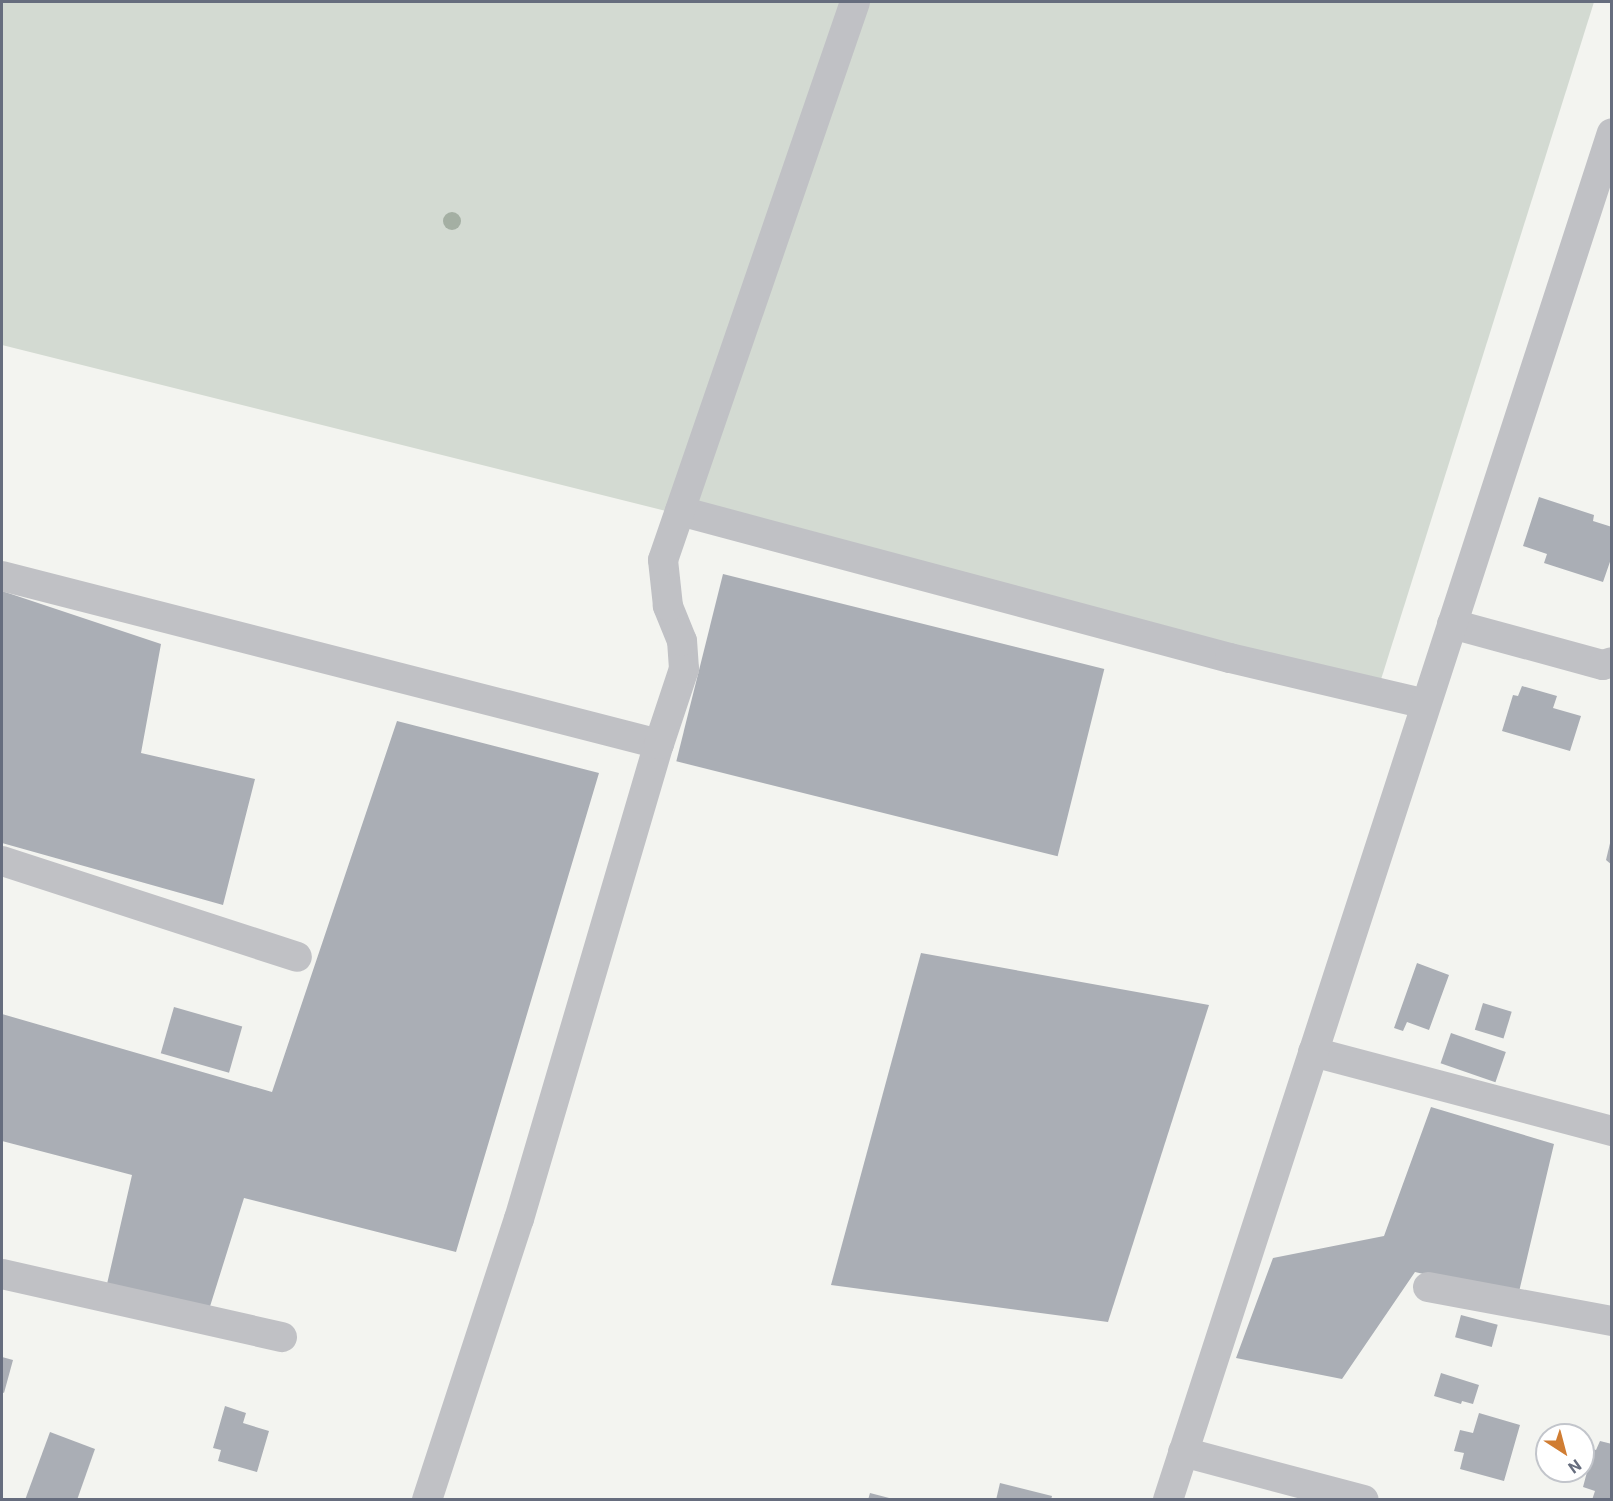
<!DOCTYPE html>
<html>
<head>
<meta charset="utf-8">
<style>
  body { margin:0 }
  #map { position:relative; width:1613px; height:1501px; overflow:hidden; background:#f3f4f0; font-family:Roboto,sans-serif }
  div>[style] { position:absolute }
  .green>* { inset:0; background:#d3dad2 }
  .building>* { inset:0; background:#aaaeb5; transform-origin:0 0 }
  .street>* { height:30px; margin:-15px; padding:0 15px; transform-origin:15px; border-radius:15px; background:#c0c1c5 }
  .trees>* { width:18px; height:18px; margin:-9px; border-radius:50%; background:#a4afa3 }
  span { translate:-50% -50%; white-space:nowrap; text-align:center; line-height:1.15; -webkit-text-stroke:6px #fff; paint-order:stroke }
  .frame { position:absolute; inset:0; border:3px solid #666d7e; pointer-events:none }
  .north { position:absolute; left:1535px; top:1423px; width:60px; height:60px; box-sizing:border-box; background:#fff; border:2px solid #c2c5cb; border-radius:50%; rotate:144deg; font-size:16px; font-weight:700; line-height:24px; text-align:center; color:#666d7e }
  .north::after { content:''; display:block; margin:auto; width:21px; height:27px; background:#d07d33; clip-path:polygon(50% 0,100% 100%,50% 72%,0 100%) }
</style>
</head>
<body>
<div id="map">
  <div class="green">
    <i style="clip-path:polygon(2px 2px,1594px 2px,1378px 689px,2px 345px)"></i>
  </div>
  <div class="building">
    <i style="clip-path:polygon(1539px 497px,1594px 515px,1593px 521px,1612px 527px,1612px 556px,1603px 582px,1544px 563px,1547px 554px,1523px 546px)"></i>
    <i style="left:723px;top:574px;width:393px;height:193px;rotate:14deg"></i>
    <i style="clip-path:polygon(2px 591px,161px 644px,141px 753px,255px 779px,223px 905px,2px 843px)"></i>
    <i style="clip-path:polygon(1522px 686px,1557px 696px,1553px 708px,1581px 716px,1570px 751px,1502px 731px,1513px 695px,1518px 696px)"></i>
    <i style="clip-path:polygon(397px 721px,599px 773px,456px 1252px,244px 1198px,207px 1316px,107px 1284px,132px 1175px,2px 1141px,2px 1014px,272px 1092px)"></i>
    <i style="clip-path:polygon(1611px 839px,1612px 839px,1612px 865px,1606px 860px)"></i>
    <i style="clip-path:polygon(921px 953px,1209px 1005px,1108px 1322px,831px 1285px)"></i>
    <i style="clip-path:polygon(1417px 963px,1449px 975px,1429px 1030px,1407px 1022px,1403px 1031px,1394px 1028px)"></i>
    <i style="left:1483px;top:1003px;width:30px;height:28px;rotate:17deg"></i>
    <i style="left:174px;top:1007px;width:71px;height:48px;rotate:16deg"></i>
    <i style="left:1451px;top:1033px;width:58px;height:32px;rotate:19deg"></i>
    <i style="clip-path:polygon(1431px 1107px,1554px 1144px,1518px 1296px,1415px 1272px,1342px 1379px,1236px 1358px,1273px 1258px,1384px 1236px)"></i>
    <i style="left:1461px;top:1315px;width:38px;height:23px;rotate:15deg"></i>
    <i style="clip-path:polygon(2px 1357px,13px 1360px,4px 1393px,2px 1392px)"></i>
    <i style="clip-path:polygon(1441px 1373px,1479px 1385px,1473px 1404px,1462px 1401px,1461px 1404px,1434px 1396px)"></i>
    <i style="clip-path:polygon(225px 1406px,246px 1413px,243px 1423px,269px 1431px,257px 1472px,218px 1461px,221px 1450px,213px 1448px)"></i>
    <i style="clip-path:polygon(1479px 1413px,1520px 1425px,1504px 1481px,1460px 1469px,1464px 1453px,1454px 1451px,1460px 1430px,1473px 1433px)"></i>
    <i style="clip-path:polygon(50px 1432px,95px 1449px,77px 1500px,25px 1500px)"></i>
    <i style="clip-path:polygon(1600px 1441px,1612px 1444px,1612px 1500px,1592px 1500px,1595px 1491px,1583px 1487px,1587px 1472px,1583px 1471px,1586px 1447px,1596px 1450px)"></i>
    <i style="clip-path:polygon(1000px 1483px,1052px 1496px,1051px 1500px,996px 1500px)"></i>
    <i style="clip-path:polygon(870px 1493px,893px 1499px,893px 1500px,868px 1500px)"></i>
  </div>
  <div class="street">
    <i style="left:680px;top:511px;width:569px;rotate:14.96deg"></i>
    <i style="left:1230px;top:658px;width:201px;rotate:13.2deg"></i>
    <i style="left:2px;top:576px;width:678px;rotate:14.34deg"></i>
    <i style="left:1452px;top:624px;width:156px;rotate:15.2deg"></i>
    <i style="left:1603px;top:665px;width:9px;rotate:-18deg"></i>
    <i style="left:2px;top:861px;width:310px;rotate:18deg"></i>
    <i style="left:1313px;top:1052px;width:309px;rotate:14.8deg"></i>
    <i style="left:2px;top:1274px;width:287px;rotate:12.7deg"></i>
    <i style="left:1428px;top:1287px;width:187px;rotate:10.5deg"></i>
    <i style="left:1183px;top:1452px;width:187px;rotate:14.9deg"></i>
    <i style="left:427px;top:1500px;width:296px;rotate:-71.9deg"></i>
    <i style="left:519px;top:1219px;width:495px;rotate:-73.6deg"></i>
    <i style="left:659px;top:744px;width:79px;rotate:-71.6deg"></i>
    <i style="left:684px;top:669px;width:28px;rotate:-94deg"></i>
    <i style="left:682px;top:641px;width:38px;rotate:-112deg"></i>
    <i style="left:668px;top:606px;width:46px;rotate:-96.2deg"></i>
    <i style="left:663px;top:560px;width:590px;rotate:-71.01deg"></i>
    <i style="left:1168px;top:1500px;width:1437px;rotate:-72.01deg"></i>
  </div>
  <div class="trees">
    <i style="left:452px;top:221px"></i>
  </div>
  <div class="frame"></div>
  <div class="north">N</div>
</div>
</body>
</html>
